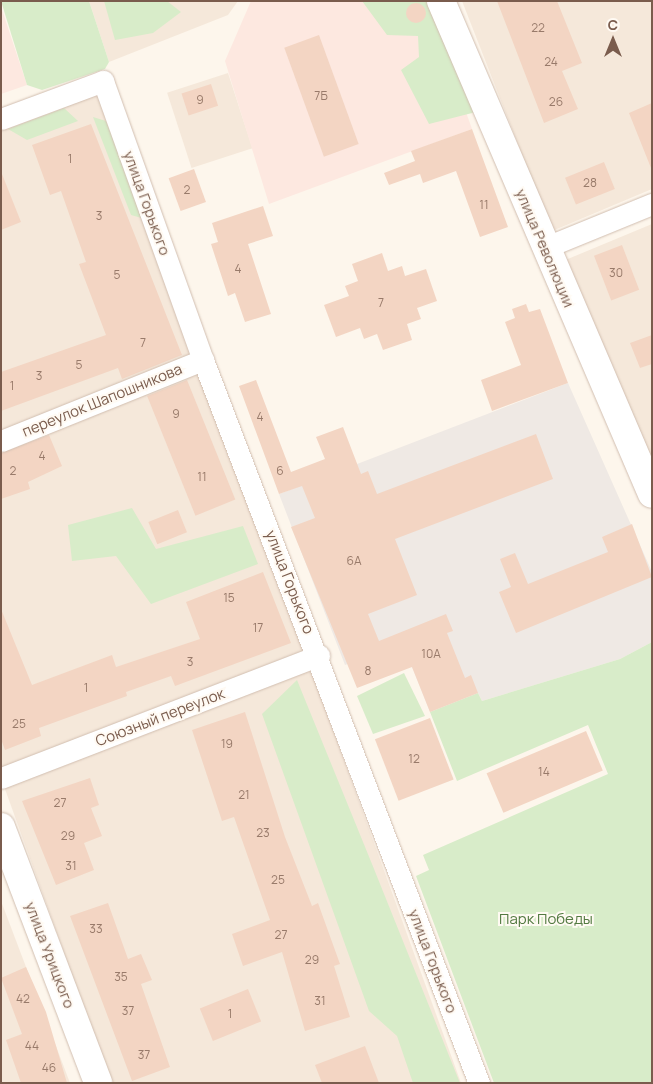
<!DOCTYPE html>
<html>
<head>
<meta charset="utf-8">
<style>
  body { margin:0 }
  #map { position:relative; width:653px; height:1084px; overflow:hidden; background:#fdf6ec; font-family:Manrope,sans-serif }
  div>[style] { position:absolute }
  .residential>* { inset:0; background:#f5e8da; transform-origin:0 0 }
  .commercial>* { inset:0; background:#fde8e0 }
  .industrial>* { inset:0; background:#efe9e4 }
  .green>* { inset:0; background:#d8ecc9 }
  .building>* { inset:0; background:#f3d5c3; transform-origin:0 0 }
  .round { border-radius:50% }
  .roads { filter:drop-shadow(0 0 1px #d1beb0) drop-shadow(0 0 1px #d1beb0) }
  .minor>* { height:21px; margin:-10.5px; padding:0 10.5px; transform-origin:10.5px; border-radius:10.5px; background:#fff }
  .secondary>* { height:28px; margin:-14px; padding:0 14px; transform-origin:14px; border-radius:14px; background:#fff }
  span { translate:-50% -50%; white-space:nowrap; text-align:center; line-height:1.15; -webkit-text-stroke:4px #fffaf3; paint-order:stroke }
  .number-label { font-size:12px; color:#987a6a }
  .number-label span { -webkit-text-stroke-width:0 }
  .street-label { font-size:15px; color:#7a5c4d }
  .park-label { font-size:15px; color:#537a41 }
  .frame { position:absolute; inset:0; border:2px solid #7a5c4d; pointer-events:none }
  .north { position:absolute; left:588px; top:15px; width:50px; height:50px; -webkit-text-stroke:4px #fffaf3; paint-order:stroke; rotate:0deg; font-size:14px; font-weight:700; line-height:20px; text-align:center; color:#7a5c4d }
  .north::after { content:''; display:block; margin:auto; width:18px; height:22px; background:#7a5c4d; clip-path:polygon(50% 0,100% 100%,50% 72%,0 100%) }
</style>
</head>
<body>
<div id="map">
  <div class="residential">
    <i style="clip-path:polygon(89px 1px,238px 1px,228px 15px,109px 62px)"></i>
    <i style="clip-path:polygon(462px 1px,652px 1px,652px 189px,552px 231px)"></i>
    <i style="left:228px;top:73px;width:79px;height:64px;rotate:72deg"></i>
    <i style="clip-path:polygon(99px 84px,461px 1083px,111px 1083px,1px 778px,1px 126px)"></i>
    <i style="clip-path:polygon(652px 224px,652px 484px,563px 261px)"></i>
    <i style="clip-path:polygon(1px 901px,70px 1083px,1px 1083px)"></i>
  </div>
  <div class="commercial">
    <i style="clip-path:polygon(251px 1px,426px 1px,472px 129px,269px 204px,225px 61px)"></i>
    <i style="clip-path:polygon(1px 7px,27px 85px,1px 94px)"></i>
  </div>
  <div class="industrial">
    <i style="clip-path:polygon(568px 383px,652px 572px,652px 642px,620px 659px,482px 701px,478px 693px,430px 712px,402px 642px,345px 665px,279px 494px)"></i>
  </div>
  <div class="green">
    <i style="clip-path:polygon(1px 1px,89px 1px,109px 62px,105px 69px,42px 90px,27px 85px)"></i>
    <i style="clip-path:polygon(104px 1px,167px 1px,181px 12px,153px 33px,115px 40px)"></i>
    <i style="clip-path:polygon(362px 1px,433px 1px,476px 112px,429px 124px,401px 70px,419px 57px,418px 36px,387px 35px)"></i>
    <i style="clip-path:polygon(64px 108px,78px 121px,27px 140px,8px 129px)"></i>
    <i style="clip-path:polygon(93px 117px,106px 121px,145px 219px,131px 215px)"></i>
    <i style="clip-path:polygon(132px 508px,156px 549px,243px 526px,258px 564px,151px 604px,116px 556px,72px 561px,68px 525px)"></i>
    <i style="clip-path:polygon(652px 642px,652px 1083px,494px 1083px,416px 876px,429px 870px,423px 855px,608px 774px,588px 725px,457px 781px,430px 712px,478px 693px,482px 701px,620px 659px)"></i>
    <i style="clip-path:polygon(404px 673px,425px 716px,373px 734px,357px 696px)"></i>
    <i style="clip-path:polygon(297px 680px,372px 864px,460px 1083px,413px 1083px,397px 1036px,369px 1011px,262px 714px)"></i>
  </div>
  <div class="building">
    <i style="clip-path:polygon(497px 1px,557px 1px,582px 63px,562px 71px,578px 109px,544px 123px)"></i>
    <i class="round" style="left:406px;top:3px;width:20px;height:20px"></i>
    <i style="left:319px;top:35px;width:116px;height:37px;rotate:70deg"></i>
    <i style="left:211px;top:84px;width:23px;height:31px;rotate:72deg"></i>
    <i style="clip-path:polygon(652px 103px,652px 168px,651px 168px,629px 113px)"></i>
    <i style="clip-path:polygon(91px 124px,182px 355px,122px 379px,118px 368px,1px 411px,1px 372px,106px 335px,79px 264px,86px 262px,61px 191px,50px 195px,32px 145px)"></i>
    <i style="clip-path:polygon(472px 129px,508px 227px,480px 237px,456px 171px,423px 183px,420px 174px,389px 185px,384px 173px,415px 161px,411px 151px)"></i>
    <i style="left:604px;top:162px;width:29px;height:42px;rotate:68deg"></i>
    <i style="left:194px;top:169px;width:35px;height:27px;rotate:70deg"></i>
    <i style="clip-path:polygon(2px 174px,21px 222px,1px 230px,1px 175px)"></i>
    <i style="clip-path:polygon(263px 206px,273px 236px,248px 244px,271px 314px,245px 322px,235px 293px,228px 296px,211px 244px,218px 242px,212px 223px)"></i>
    <i style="left:622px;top:245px;width:48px;height:30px;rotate:69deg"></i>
    <i style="clip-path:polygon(382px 253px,388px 271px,402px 266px,405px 276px,426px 269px,437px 301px,417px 308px,421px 319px,407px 324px,412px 340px,383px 350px,377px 334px,364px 339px,360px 328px,336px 337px,324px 305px,349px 296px,345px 286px,358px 281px,352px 264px)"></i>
    <i style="clip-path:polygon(526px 304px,529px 312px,540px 309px,568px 383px,492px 411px,481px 380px,521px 365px,505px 322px,515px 318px,512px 309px)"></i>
    <i style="clip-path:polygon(652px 335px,652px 364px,640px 368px,630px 343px)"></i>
    <i style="left:187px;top:380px;width:129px;height:43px;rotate:68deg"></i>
    <i style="clip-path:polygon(256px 380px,291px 472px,325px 459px,316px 437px,343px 427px,361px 474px,368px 471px,377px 494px,536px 434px,553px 479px,395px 539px,417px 595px,368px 614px,379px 641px,446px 614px,453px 631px,447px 633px,465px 678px,471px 675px,478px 693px,430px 712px,412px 667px,357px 688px,291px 527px,315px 518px,302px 486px,279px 494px,239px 386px)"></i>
    <i style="clip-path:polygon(49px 435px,62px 466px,28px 482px,30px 489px,1px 499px,1px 453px)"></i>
    <i style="left:178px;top:510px;width:24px;height:32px;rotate:68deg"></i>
    <i style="clip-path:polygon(632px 524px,652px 577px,516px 633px,499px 592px,511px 587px,500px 559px,515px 553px,528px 584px,608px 552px,602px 537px)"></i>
    <i style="clip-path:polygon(263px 572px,291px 643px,175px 686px,171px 676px,126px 692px,127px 696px,39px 728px,41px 736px,5px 750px,1px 739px,1px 609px,32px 685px,112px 655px,116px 667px,200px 639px,186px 602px)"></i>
    <i style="clip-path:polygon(245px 712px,285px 837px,312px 906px,318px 903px,340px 964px,334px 966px,350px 1017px,305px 1031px,282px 952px,243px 966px,232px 934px,270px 920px,234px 817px,222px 821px,192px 730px)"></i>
    <i style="left:430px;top:718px;width:66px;height:59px;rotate:69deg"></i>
    <i style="left:586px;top:731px;width:43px;height:108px;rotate:67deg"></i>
    <i style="clip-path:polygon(90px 778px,99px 805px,91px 808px,102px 836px,84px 843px,94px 870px,56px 885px,22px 801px)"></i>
    <i style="clip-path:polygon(108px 903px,128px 959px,141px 954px,152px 980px,141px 984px,170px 1067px,132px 1081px,70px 916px)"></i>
    <i style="clip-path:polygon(26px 967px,46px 1012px,67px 1083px,21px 1083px,6px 1040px,22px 1034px,1px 978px)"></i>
    <i style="left:248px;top:989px;width:35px;height:52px;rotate:68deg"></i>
    <i style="clip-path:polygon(365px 1046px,379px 1083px,322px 1083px,315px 1065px)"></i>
  </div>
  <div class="roads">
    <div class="minor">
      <i style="left:1px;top:119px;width:109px;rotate:-20.4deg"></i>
      <i style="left:103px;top:81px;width:296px;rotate:70.3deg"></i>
      <i style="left:203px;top:360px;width:774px;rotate:69.11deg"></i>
      <i style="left:544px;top:248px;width:117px;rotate:-22.2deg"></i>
      <i style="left:1px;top:441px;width:218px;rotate:-21.9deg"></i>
      <i style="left:1px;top:778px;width:341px;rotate:-21.1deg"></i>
    </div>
    <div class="secondary">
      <i style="left:441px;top:1px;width:536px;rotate:66.83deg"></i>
      <i style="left:1px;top:827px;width:274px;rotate:69.2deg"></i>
    </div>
  </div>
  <div class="number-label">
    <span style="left:538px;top:28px">22</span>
    <span style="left:551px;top:62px">24</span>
    <span style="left:321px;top:96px">7Б</span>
    <span style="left:200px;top:100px">9</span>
    <span style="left:556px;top:102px">26</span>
    <span style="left:70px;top:159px">1</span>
    <span style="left:590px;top:183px">28</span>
    <span style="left:187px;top:190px">2</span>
    <span style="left:484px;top:205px">11</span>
    <span style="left:99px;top:216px">3</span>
    <span style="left:238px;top:269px">4</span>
    <span style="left:616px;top:273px">30</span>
    <span style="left:117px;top:275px">5</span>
    <span style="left:381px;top:303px">7</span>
    <span style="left:143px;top:343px">7</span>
    <span style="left:79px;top:365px">5</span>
    <span style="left:39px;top:376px">3</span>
    <span style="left:12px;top:386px">1</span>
    <span style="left:176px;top:414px">9</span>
    <span style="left:260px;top:417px">4</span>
    <span style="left:42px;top:456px">4</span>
    <span style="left:13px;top:471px">2</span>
    <span style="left:280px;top:471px">6</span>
    <span style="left:202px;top:477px">11</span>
    <span style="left:354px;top:561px">6А</span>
    <span style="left:229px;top:598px">15</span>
    <span style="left:258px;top:628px">17</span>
    <span style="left:431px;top:654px">10А</span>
    <span style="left:190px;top:662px">3</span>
    <span style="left:368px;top:671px">8</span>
    <span style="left:86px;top:688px">1</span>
    <span style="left:19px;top:724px">25</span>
    <span style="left:227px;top:744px">19</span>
    <span style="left:414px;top:759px">12</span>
    <span style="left:544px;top:772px">14</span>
    <span style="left:244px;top:795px">21</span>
    <span style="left:60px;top:803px">27</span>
    <span style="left:263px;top:833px">23</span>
    <span style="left:68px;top:836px">29</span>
    <span style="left:71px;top:866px">31</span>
    <span style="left:278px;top:880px">25</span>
    <span style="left:96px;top:929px">33</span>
    <span style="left:281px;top:935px">27</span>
    <span style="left:312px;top:960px">29</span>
    <span style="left:121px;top:977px">35</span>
    <span style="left:23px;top:999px">42</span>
    <span style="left:320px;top:1001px">31</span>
    <span style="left:128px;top:1011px">37</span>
    <span style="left:230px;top:1014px">1</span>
    <span style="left:32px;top:1046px">44</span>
    <span style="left:144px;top:1055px">37</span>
    <span style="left:49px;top:1068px">46</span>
  </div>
  <div class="street-label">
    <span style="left:147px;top:203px;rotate:70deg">улица Горького</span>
    <span style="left:545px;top:248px;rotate:67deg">улица Революции</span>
    <span style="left:102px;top:400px;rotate:-22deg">переулок Шапошникова</span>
    <span style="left:290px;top:582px;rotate:69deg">улица Горького</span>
    <span style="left:160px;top:717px;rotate:-21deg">Союзный переулок</span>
    <span style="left:50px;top:955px;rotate:69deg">улица Урицкого</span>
    <span style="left:433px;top:961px;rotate:69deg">улица Горького</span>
  </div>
  <div class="park-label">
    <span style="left:546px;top:919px">Парк Победы</span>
  </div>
  <div class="frame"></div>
  <div class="north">С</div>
</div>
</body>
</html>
